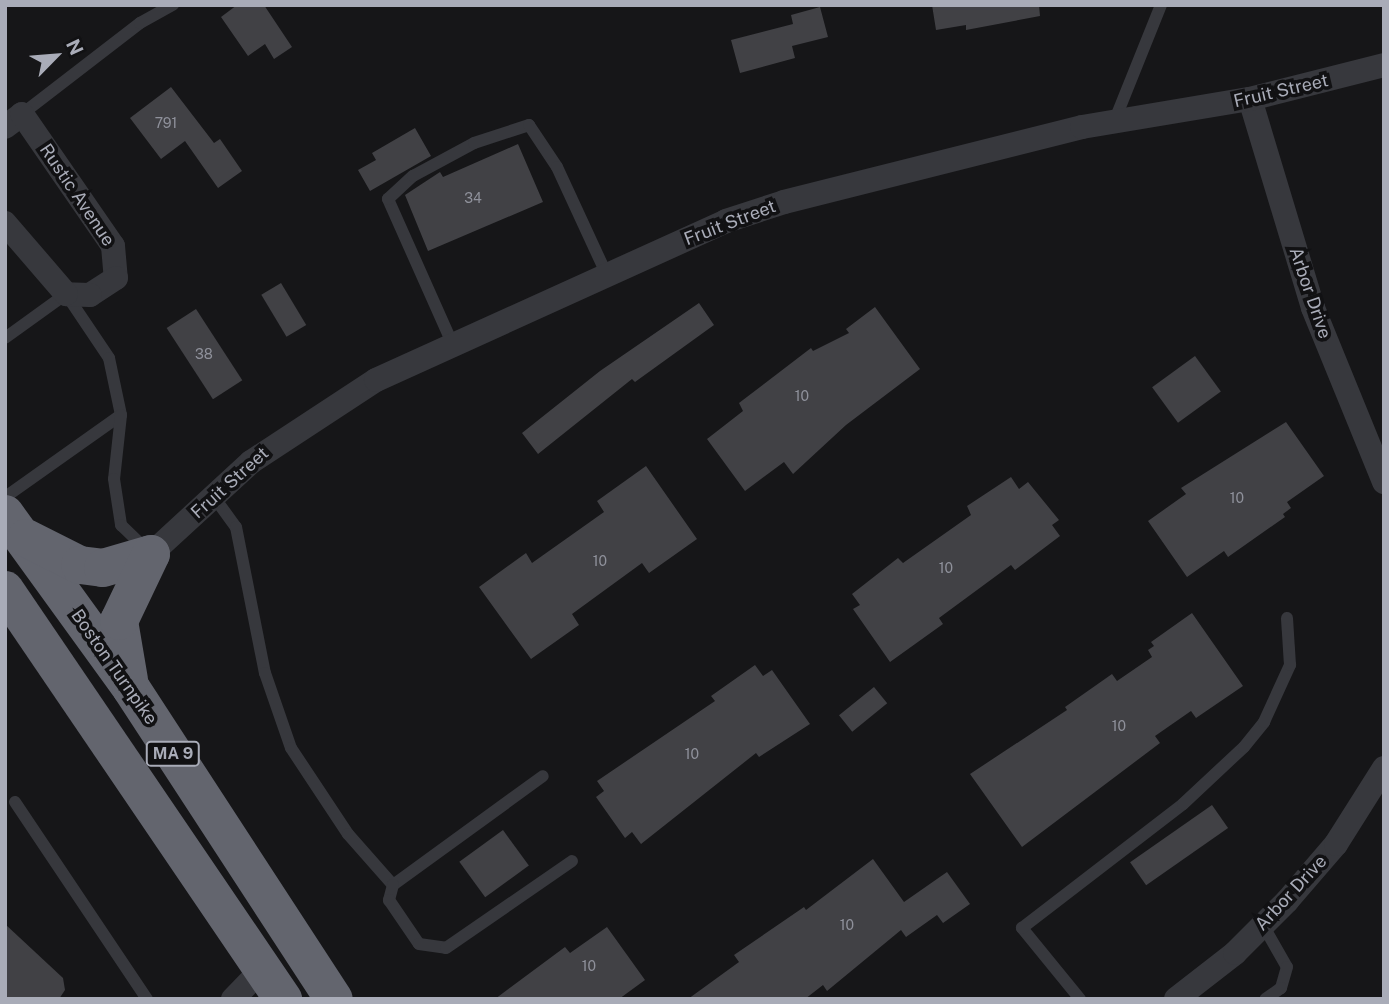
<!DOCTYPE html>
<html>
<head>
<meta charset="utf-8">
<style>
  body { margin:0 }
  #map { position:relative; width:1389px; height:1004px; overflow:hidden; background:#161618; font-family:"Public Sans",sans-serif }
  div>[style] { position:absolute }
  .building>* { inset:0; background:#414145; transform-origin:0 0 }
  .lane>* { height:12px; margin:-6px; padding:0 6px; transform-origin:6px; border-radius:6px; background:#37383d }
  .street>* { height:24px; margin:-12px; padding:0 12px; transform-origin:12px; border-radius:12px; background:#37383d }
  .highway>* { height:38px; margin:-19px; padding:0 19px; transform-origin:19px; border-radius:19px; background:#63656e }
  span { translate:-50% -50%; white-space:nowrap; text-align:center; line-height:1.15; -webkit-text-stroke:7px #111113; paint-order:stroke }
  .number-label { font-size:14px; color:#8f919b }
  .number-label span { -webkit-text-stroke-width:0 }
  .shield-label span { padding:2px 5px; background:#111113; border:2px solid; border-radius:5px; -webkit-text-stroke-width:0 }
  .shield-label { font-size:16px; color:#a9acb8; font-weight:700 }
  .street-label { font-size:18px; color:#a9acb8 }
  .frame { position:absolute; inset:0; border:7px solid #a9acb8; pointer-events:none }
  .north { position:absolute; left:21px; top:21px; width:70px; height:70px; -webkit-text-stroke:5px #111113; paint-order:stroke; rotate:65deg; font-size:19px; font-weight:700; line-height:28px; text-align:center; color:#a9acb8 }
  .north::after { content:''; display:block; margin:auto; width:24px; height:32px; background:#a9acb8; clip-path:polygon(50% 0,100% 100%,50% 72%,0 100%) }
</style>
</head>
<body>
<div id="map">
  <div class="building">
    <i style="clip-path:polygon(237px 5px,264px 5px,292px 47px,274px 59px,265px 44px,248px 56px,221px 17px)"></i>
    <i style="clip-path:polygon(932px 5px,1039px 5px,1040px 16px,966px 30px,966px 25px,936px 30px)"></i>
    <i style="clip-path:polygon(820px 7px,828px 37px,792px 46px,795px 58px,740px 73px,731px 40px,793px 24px,791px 15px)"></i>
    <i style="clip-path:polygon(171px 87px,214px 143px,220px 139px,242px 171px,218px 188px,185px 141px,161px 159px,130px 118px)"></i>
    <i style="clip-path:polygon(415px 128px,431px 156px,370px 191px,358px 170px,376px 160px,372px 153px)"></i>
    <i style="clip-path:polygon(518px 144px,543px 202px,428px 251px,405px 195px,440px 172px,443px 177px)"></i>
    <i style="left:281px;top:283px;width:49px;height:23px;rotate:59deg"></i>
    <i style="clip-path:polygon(699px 303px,714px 325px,635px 382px,632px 379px,538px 454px,522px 433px,600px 371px)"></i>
    <i style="clip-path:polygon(875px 307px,920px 369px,846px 425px,793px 474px,784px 462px,745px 491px,707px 439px,743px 411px,739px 403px,811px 348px,813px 351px,849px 333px,846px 329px)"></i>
    <i style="left:196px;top:309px;width:85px;height:35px;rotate:57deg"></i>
    <i style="left:1195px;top:356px;width:44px;height:53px;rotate:54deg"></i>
    <i style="clip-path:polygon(1286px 422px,1324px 476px,1287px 502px,1291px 508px,1283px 514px,1285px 517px,1228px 557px,1224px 551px,1187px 577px,1148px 521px,1186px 494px,1181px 488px)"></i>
    <i style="clip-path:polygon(646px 466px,697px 539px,649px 573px,642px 563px,572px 614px,579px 625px,531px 659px,479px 587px,526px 553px,532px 563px,604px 512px,597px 501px)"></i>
    <i style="clip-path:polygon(1011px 477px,1019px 489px,1028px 482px,1059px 520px,1052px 525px,1060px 536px,1015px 570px,1011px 565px,939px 618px,943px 624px,890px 662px,853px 609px,860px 605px,852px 594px,898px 558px,903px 563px,971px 515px,967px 506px)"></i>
    <i style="clip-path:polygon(1192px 613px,1243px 686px,1196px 718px,1191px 711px,1155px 736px,1160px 743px,1022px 847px,970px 774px,1067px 710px,1065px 707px,1112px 674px,1117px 681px,1152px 657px,1148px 650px,1154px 646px,1151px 642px)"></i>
    <i style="clip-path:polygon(755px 665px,763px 676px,772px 670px,810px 724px,759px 757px,756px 753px,641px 844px,632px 832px,625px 838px,596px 797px,604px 791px,597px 781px,715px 701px,711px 696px)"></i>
    <i style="left:874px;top:687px;width:21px;height:45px;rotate:51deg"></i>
    <i style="left:1212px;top:805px;width:28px;height:100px;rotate:55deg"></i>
    <i style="left:503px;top:830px;width:44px;height:54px;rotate:54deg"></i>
    <i style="clip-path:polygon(873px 859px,904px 902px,947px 872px,970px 904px,943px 923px,937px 915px,906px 937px,901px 930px,827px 991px,823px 985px,805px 999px,688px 999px,739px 962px,734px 955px,804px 907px,806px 910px)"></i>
    <i style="clip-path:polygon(5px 924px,63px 978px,65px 990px,59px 999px,5px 999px)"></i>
    <i style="clip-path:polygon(607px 927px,645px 980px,619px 999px,495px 999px,565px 947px,570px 953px)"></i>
  </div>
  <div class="lane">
    <i style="left:22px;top:114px;width:149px;rotate:-37.6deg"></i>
    <i style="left:140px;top:23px;width:38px;rotate:-29deg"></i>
    <i style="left:1114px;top:122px;width:126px;rotate:-68.1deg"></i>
    <i style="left:5px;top:338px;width:75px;rotate:-35.8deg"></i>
    <i style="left:66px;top:294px;width:77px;rotate:56.1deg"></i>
    <i style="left:109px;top:358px;width:58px;rotate:78.1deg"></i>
    <i style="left:121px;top:415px;width:142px;rotate:144.7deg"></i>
    <i style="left:453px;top:345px;width:160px;rotate:-114deg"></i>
    <i style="left:388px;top:199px;width:34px;rotate:-43deg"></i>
    <i style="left:413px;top:176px;width:69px;rotate:-28.4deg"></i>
    <i style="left:474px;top:143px;width:58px;rotate:-18.1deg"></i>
    <i style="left:529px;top:125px;width:50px;rotate:56.3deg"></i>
    <i style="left:557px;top:167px;width:119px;rotate:65.2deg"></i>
    <i style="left:121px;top:415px;width:64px;rotate:96.2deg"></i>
    <i style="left:114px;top:479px;width:47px;rotate:81.3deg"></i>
    <i style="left:121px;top:525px;width:36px;rotate:44deg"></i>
    <i style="left:214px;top:497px;width:37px;rotate:54deg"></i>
    <i style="left:236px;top:527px;width:149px;rotate:78.8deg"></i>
    <i style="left:265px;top:673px;width:79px;rotate:70.9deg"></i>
    <i style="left:291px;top:748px;width:103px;rotate:56.5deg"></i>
    <i style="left:348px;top:834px;width:68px;rotate:48.6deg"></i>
    <i style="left:393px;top:885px;width:185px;rotate:-36deg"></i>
    <i style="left:15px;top:802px;width:237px;rotate:56.2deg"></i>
    <i style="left:393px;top:885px;width:16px;rotate:105deg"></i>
    <i style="left:389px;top:900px;width:53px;rotate:55.7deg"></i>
    <i style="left:419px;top:944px;width:27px;rotate:8deg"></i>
    <i style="left:446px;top:948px;width:153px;rotate:-34.6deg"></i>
    <i style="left:1263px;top:925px;width:48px;rotate:60.3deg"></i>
    <i style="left:1287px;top:967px;width:22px;rotate:106deg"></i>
    <i style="left:1281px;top:988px;width:19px;rotate:145deg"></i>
    <i style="left:1080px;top:999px;width:92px;rotate:-129.2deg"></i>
    <i style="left:1022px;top:928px;width:203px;rotate:-37.6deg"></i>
    <i style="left:1183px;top:804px;width:83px;rotate:-43.1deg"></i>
    <i style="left:1244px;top:747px;width:32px;rotate:-51deg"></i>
    <i style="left:1264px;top:722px;width:63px;rotate:-65.5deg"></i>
    <i style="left:1290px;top:665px;width:47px;rotate:-93.7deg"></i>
  </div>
  <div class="street">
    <i style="left:1250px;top:99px;width:218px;rotate:73.2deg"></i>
    <i style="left:1313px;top:308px;width:188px;rotate:67.8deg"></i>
    <i style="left:5px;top:127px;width:21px;rotate:-37deg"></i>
    <i style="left:22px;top:114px;width:160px;rotate:55.4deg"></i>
    <i style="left:113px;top:246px;width:32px;rotate:85deg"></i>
    <i style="left:116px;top:278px;width:31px;rotate:147deg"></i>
    <i style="left:90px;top:295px;width:24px;rotate:-178deg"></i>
    <i style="left:66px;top:294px;width:94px;rotate:-130.7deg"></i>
    <i style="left:151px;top:554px;width:136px;rotate:-42.6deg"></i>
    <i style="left:251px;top:462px;width:149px;rotate:-33.3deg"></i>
    <i style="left:376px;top:380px;width:384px;rotate:-24.4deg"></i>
    <i style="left:726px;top:221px;width:61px;rotate:-18.1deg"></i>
    <i style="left:784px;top:202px;width:307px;rotate:-14.1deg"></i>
    <i style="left:1082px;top:127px;width:170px;rotate:-9.5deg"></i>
    <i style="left:1250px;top:99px;width:138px;rotate:-14.2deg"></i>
    <i style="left:233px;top:999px;width:43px;rotate:-45.9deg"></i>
    <i style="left:1176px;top:999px;width:75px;rotate:-37.9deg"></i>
    <i style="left:1235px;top:953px;width:74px;rotate:-45deg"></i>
    <i style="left:1287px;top:901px;width:75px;rotate:-49.3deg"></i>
    <i style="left:1336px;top:844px;width:90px;rotate:-57.7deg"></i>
  </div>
  <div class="highway">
    <i style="left:5px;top:514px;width:215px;rotate:54.1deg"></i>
    <i style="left:131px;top:688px;width:371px;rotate:56.9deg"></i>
    <i style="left:26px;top:538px;width:60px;rotate:26.6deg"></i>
    <i style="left:80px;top:565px;width:23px;rotate:7deg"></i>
    <i style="left:103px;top:568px;width:50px;rotate:-16.3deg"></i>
    <i style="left:5px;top:590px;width:495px;rotate:55.8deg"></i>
    <i style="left:129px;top:680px;width:60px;rotate:-99.6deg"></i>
    <i style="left:119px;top:621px;width:74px;rotate:-64.5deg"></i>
  </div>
  <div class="number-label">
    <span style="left:166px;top:123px">791</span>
    <span style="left:473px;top:198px">34</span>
    <span style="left:204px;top:354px">38</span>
    <span style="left:802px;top:396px">10</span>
    <span style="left:1237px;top:498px">10</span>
    <span style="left:600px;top:561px">10</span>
    <span style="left:946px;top:568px">10</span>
    <span style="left:1119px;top:726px">10</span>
    <span style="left:692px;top:754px">10</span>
    <span style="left:847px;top:925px">10</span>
    <span style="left:589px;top:966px">10</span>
  </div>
  <div class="shield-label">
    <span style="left:173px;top:754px">MA 9</span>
  </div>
  <div class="street-label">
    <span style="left:1281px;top:91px;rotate:-13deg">Fruit Street</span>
    <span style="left:77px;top:195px;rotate:56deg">Rustic Avenue</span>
    <span style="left:730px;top:223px;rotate:-21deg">Fruit Street</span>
    <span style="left:1310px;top:293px;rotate:71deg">Arbor Drive</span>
    <span style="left:230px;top:483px;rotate:-42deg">Fruit Street</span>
    <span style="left:114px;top:667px;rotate:55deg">Boston Turnpike</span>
    <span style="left:1291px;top:893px;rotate:-47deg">Arbor Drive</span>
  </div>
  <div class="frame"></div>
  <div class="north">N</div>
</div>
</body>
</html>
